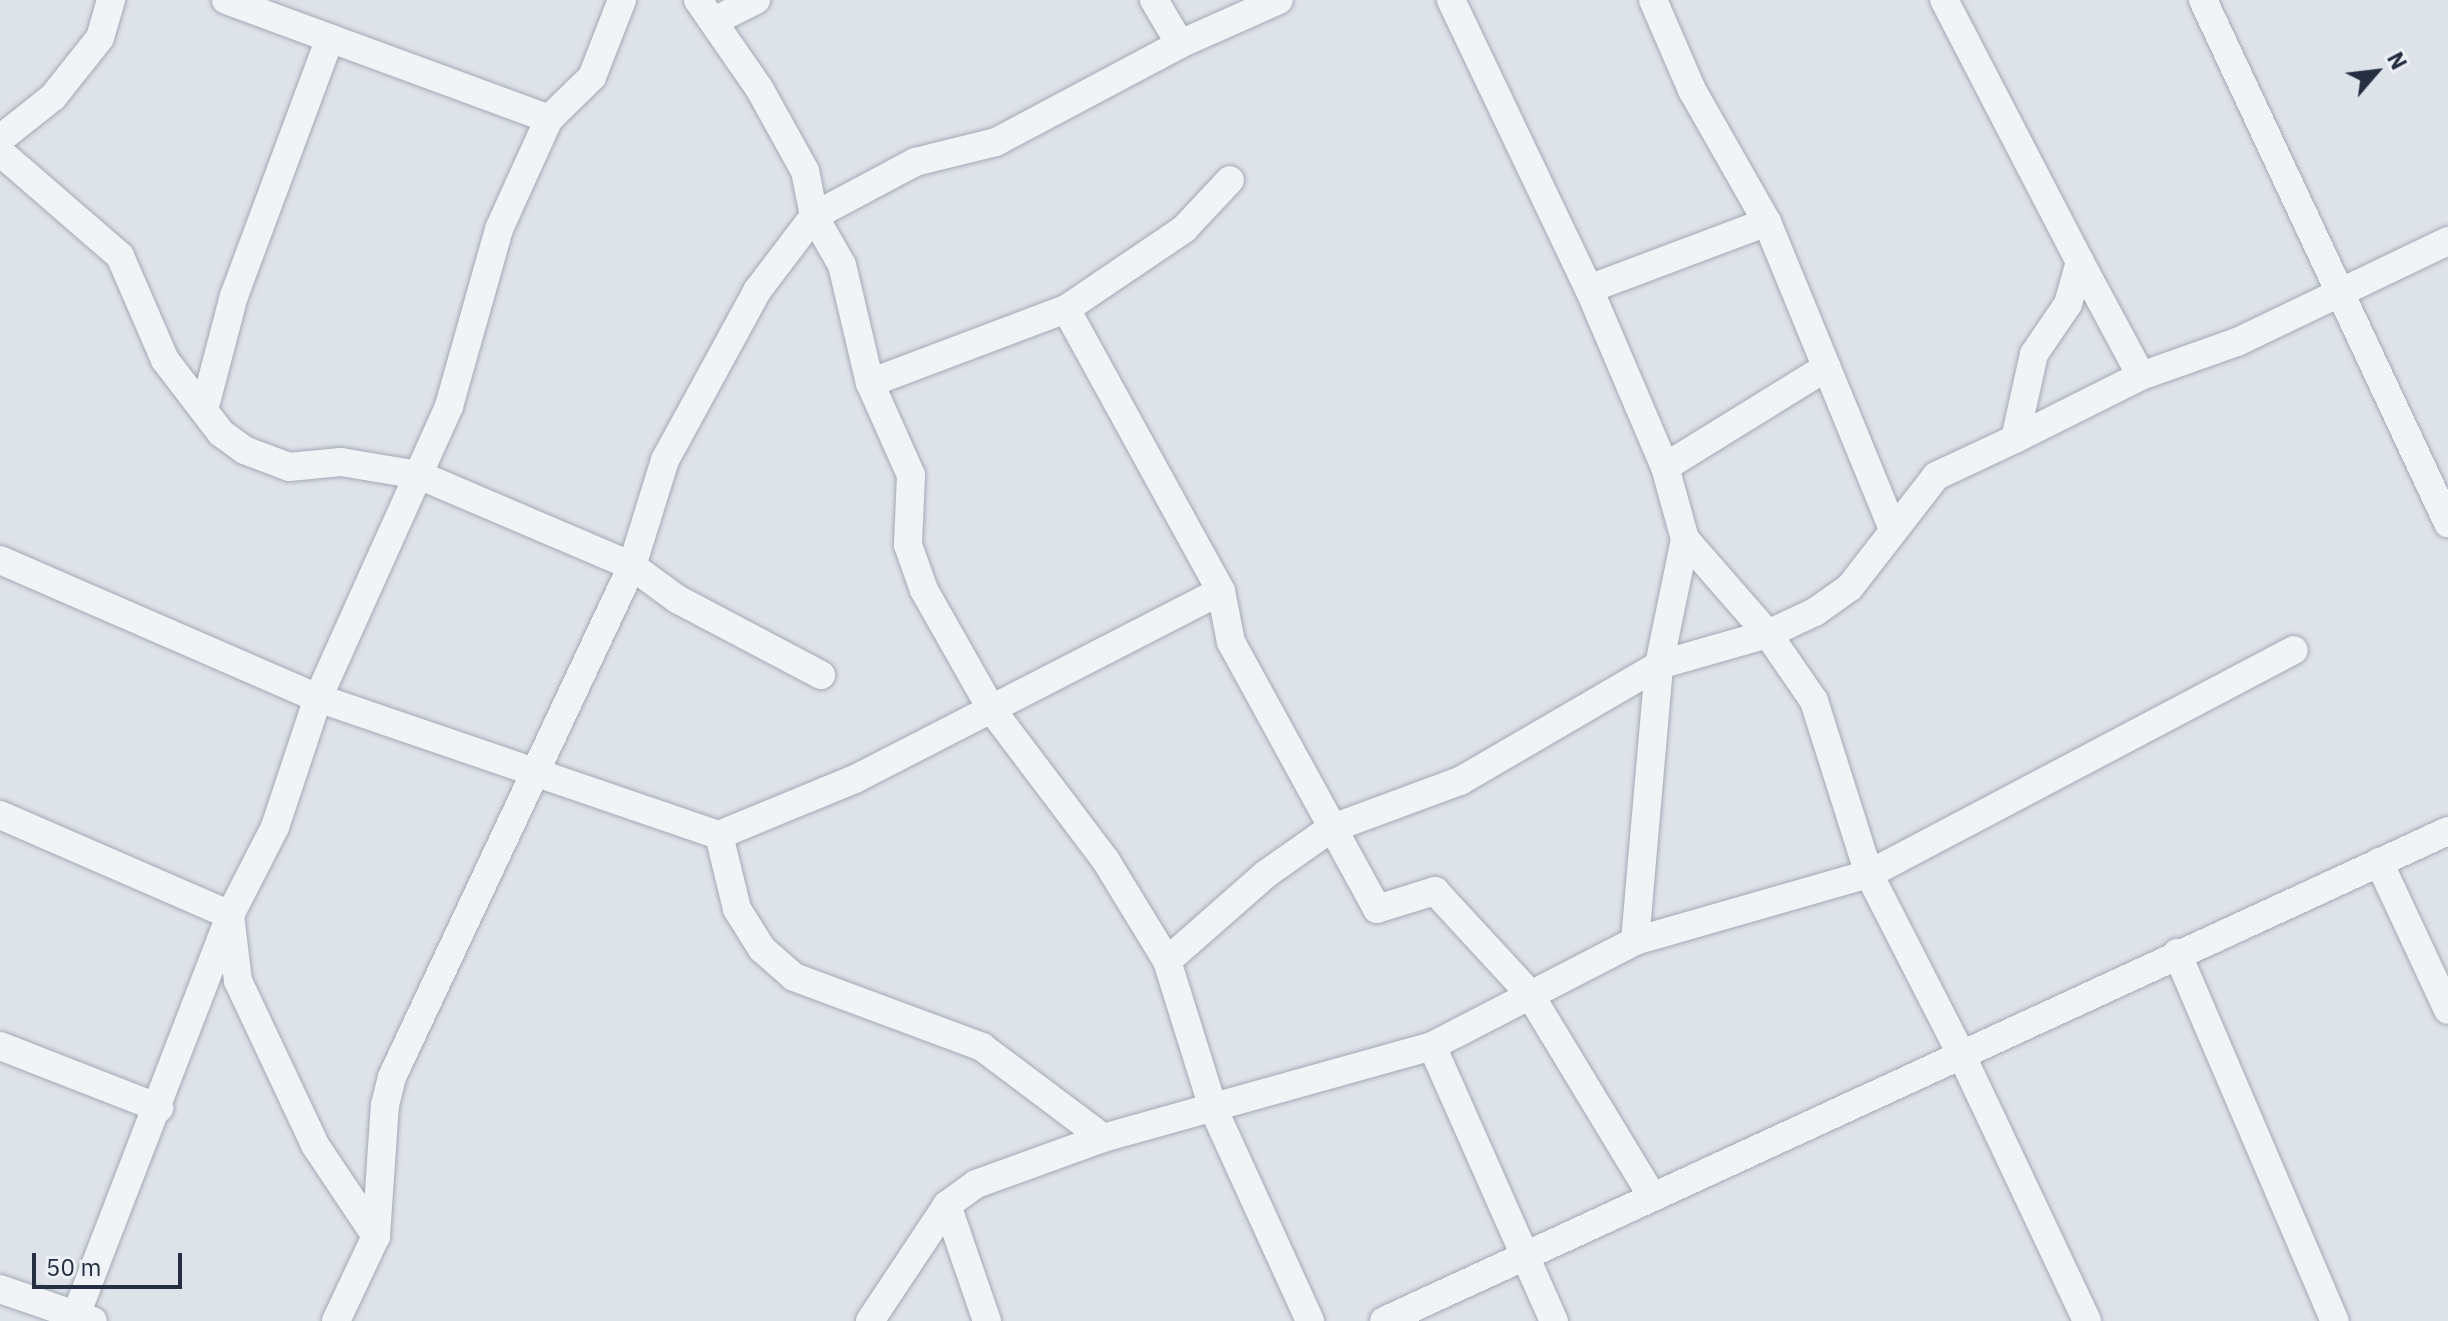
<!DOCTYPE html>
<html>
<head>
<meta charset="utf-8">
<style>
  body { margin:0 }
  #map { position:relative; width:2448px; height:1321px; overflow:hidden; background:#dee2e9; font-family:"IBM Plex Sans",sans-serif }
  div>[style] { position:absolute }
  .roads { filter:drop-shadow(0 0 2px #a3a9b3) drop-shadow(0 0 2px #a3a9b3) }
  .minor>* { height:28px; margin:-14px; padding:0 14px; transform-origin:14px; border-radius:14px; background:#f1f3f7 }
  span { translate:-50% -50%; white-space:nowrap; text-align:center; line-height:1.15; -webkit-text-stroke:6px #edf1f6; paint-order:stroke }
  .north { position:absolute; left:2336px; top:32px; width:80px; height:80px; -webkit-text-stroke:6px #edf1f6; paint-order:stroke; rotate:62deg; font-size:22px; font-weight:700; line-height:32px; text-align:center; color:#252f41 }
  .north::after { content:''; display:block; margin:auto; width:28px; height:36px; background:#252f41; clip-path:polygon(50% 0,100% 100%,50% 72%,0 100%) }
  .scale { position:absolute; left:32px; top:1253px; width:150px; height:36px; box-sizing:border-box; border:4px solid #252f41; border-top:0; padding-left:10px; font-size:24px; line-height:28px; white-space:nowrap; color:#252f41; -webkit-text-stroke:6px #edf1f6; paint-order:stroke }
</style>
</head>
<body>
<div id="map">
  <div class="roads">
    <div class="minor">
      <i style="left:226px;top:0;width:344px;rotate:20.2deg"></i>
      <i style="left:698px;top:0;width:107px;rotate:55.3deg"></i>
      <i style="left:759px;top:88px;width:95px;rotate:61deg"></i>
      <i style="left:805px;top:171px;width:46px;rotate:78.7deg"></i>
      <i style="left:814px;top:216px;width:56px;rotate:60.3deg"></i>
      <i style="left:842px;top:265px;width:121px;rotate:76.7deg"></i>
      <i style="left:870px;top:383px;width:101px;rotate:66deg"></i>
      <i style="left:911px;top:475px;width:70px;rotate:92.5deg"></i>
      <i style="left:908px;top:545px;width:48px;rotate:70.4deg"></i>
      <i style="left:924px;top:590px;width:138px;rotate:60.5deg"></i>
      <i style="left:992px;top:710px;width:189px;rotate:52.9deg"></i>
      <i style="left:1106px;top:861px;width:117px;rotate:58.6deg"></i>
      <i style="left:1167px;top:961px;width:154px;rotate:72.6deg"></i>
      <i style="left:1213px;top:1108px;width:234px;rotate:65.5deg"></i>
      <i style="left:1154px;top:0;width:51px;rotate:59.4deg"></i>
      <i style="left:1451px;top:0;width:320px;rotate:64.5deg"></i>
      <i style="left:1589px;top:289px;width:194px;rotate:66.9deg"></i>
      <i style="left:1665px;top:467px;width:75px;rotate:74.5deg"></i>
      <i style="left:1685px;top:539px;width:126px;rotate:48.9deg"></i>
      <i style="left:1768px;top:634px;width:81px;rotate:55.5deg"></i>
      <i style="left:1814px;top:701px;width:182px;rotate:72.4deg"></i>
      <i style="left:1869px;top:874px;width:200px;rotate:62.9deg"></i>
      <i style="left:1960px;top:1052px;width:297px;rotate:64.7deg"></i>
      <i style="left:1653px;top:0;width:98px;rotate:66.6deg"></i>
      <i style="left:1692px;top:90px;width:152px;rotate:60.4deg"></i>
      <i style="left:1767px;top:222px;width:332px;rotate:67.7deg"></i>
      <i style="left:2203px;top:0;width:578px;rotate:64.9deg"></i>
      <i style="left:714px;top:21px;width:47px;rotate:-26.6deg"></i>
      <i style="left:0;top:139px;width:68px;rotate:-38.4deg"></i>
      <i style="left:53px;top:97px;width:75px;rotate:-51.5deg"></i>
      <i style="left:100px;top:38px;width:40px;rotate:-74deg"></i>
      <i style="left:0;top:152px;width:159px;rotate:40.9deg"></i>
      <i style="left:120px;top:256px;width:113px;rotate:66.6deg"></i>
      <i style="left:165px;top:360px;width:92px;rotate:52.5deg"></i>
      <i style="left:221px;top:433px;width:29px;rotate:36deg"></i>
      <i style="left:244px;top:450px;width:48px;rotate:20.7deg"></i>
      <i style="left:289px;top:467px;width:52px;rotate:-5.5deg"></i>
      <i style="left:341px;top:462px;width:79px;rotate:9.5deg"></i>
      <i style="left:419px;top:475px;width:232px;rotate:23.1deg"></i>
      <i style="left:632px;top:566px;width:56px;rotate:36.3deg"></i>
      <i style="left:677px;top:599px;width:163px;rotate:27.8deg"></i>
      <i style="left:2080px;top:262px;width:129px;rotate:61.8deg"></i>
      <i style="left:1589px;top:289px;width:190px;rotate:-20.6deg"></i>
      <i style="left:1066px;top:309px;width:322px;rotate:61.2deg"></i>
      <i style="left:1221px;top:591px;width:52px;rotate:78.9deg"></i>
      <i style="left:1231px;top:642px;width:304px;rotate:61.3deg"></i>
      <i style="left:1377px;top:909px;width:61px;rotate:-17.2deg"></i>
      <i style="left:1435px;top:891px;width:139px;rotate:47.3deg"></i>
      <i style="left:1529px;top:993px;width:237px;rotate:58.8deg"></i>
      <i style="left:870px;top:383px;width:210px;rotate:-20.7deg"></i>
      <i style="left:1066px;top:309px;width:143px;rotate:-34.1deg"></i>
      <i style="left:1184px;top:229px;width:67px;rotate:-46.8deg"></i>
      <i style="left:204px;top:410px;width:118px;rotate:-75.3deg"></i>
      <i style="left:234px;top:296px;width:275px;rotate:-69.6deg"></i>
      <i style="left:2015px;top:439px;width:141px;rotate:-26.6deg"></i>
      <i style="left:2141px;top:376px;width:102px;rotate:-19.5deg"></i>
      <i style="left:2237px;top:342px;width:234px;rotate:-25.6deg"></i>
      <i style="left:1665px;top:467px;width:190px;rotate:-31.7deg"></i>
      <i style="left:0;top:560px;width:347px;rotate:23.5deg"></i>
      <i style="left:318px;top:698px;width:424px;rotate:18.9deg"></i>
      <i style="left:719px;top:835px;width:149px;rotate:-22.4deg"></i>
      <i style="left:857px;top:778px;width:409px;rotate:-27.2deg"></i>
      <i style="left:0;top:815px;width:251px;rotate:23.5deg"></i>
      <i style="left:230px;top:915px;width:66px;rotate:83.1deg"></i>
      <i style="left:238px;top:981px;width:181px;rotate:64.8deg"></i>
      <i style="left:315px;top:1145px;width:110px;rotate:56.2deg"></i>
      <i style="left:719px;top:835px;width:76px;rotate:76.3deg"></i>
      <i style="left:737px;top:909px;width:47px;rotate:58deg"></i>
      <i style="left:762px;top:949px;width:43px;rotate:41.2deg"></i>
      <i style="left:794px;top:977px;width:201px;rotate:20.4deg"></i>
      <i style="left:982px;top:1047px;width:151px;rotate:36.9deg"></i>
      <i style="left:2379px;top:862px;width:163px;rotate:65deg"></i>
      <i style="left:1635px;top:941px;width:277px;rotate:-85deg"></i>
      <i style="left:1659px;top:665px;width:129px;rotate:-78.3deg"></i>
      <i style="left:2177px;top:953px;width:400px;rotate:66.8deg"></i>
      <i style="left:1167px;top:961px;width:132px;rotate:-41.3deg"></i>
      <i style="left:1266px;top:874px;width:78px;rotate:-35.1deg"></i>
      <i style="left:1330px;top:829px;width:139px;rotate:-20.3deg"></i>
      <i style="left:1460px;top:781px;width:230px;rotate:-30.2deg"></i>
      <i style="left:1659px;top:665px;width:113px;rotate:-15.9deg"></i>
      <i style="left:1768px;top:634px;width:52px;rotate:-25.1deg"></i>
      <i style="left:1815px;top:612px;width:43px;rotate:-35.5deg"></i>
      <i style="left:1850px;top:587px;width:140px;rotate:-52.2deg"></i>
      <i style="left:1936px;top:476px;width:87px;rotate:-25.1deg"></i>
      <i style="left:2015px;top:439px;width:87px;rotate:-77.4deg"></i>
      <i style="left:2034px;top:354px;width:60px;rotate:-55.8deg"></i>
      <i style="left:2068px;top:304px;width:44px;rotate:-74.1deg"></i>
      <i style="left:2080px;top:262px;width:295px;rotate:-117.4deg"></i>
      <i style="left:0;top:1046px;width:171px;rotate:21.3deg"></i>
      <i style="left:1432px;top:1046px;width:301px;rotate:66.1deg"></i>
      <i style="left:947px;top:1205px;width:123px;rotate:71deg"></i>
      <i style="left:0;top:1289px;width:98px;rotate:19deg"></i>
      <i style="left:76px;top:1315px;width:429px;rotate:-68.9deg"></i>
      <i style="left:230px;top:915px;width:99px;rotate:-62.9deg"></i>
      <i style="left:275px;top:827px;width:136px;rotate:-71.6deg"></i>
      <i style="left:318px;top:698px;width:320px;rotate:-65.8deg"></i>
      <i style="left:449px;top:406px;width:184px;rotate:-74.2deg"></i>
      <i style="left:499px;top:229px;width:121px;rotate:-65.6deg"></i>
      <i style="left:549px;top:119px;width:60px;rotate:-44.3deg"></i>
      <i style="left:592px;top:77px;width:83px;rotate:-68.7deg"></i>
      <i style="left:336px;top:1321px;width:94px;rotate:-64.8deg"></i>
      <i style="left:376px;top:1236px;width:131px;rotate:-86.1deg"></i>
      <i style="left:385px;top:1105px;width:29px;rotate:-76deg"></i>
      <i style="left:392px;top:1077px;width:565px;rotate:-64.84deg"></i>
      <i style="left:632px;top:566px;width:111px;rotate:-72.7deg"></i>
      <i style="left:665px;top:460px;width:192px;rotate:-61.4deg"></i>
      <i style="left:757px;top:291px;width:94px;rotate:-52.8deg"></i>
      <i style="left:814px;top:216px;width:115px;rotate:-28.1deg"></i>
      <i style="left:915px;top:162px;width:83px;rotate:-13.9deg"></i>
      <i style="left:996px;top:142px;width:208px;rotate:-28deg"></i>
      <i style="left:1180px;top:44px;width:108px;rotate:-24deg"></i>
      <i style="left:870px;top:1321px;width:139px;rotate:-56.4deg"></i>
      <i style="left:947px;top:1205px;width:36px;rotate:-36deg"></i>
      <i style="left:976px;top:1184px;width:135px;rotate:-19.9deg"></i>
      <i style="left:1103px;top:1138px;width:342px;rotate:-15.6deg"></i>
      <i style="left:1432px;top:1046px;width:229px;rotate:-27.3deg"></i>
      <i style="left:1635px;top:941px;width:243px;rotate:-16deg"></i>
      <i style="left:1869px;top:874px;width:480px;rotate:-27.8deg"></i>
      <i style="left:1384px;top:1321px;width:1171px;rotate:-24.73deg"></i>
    </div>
  </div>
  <div class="north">N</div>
  <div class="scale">50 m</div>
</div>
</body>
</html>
